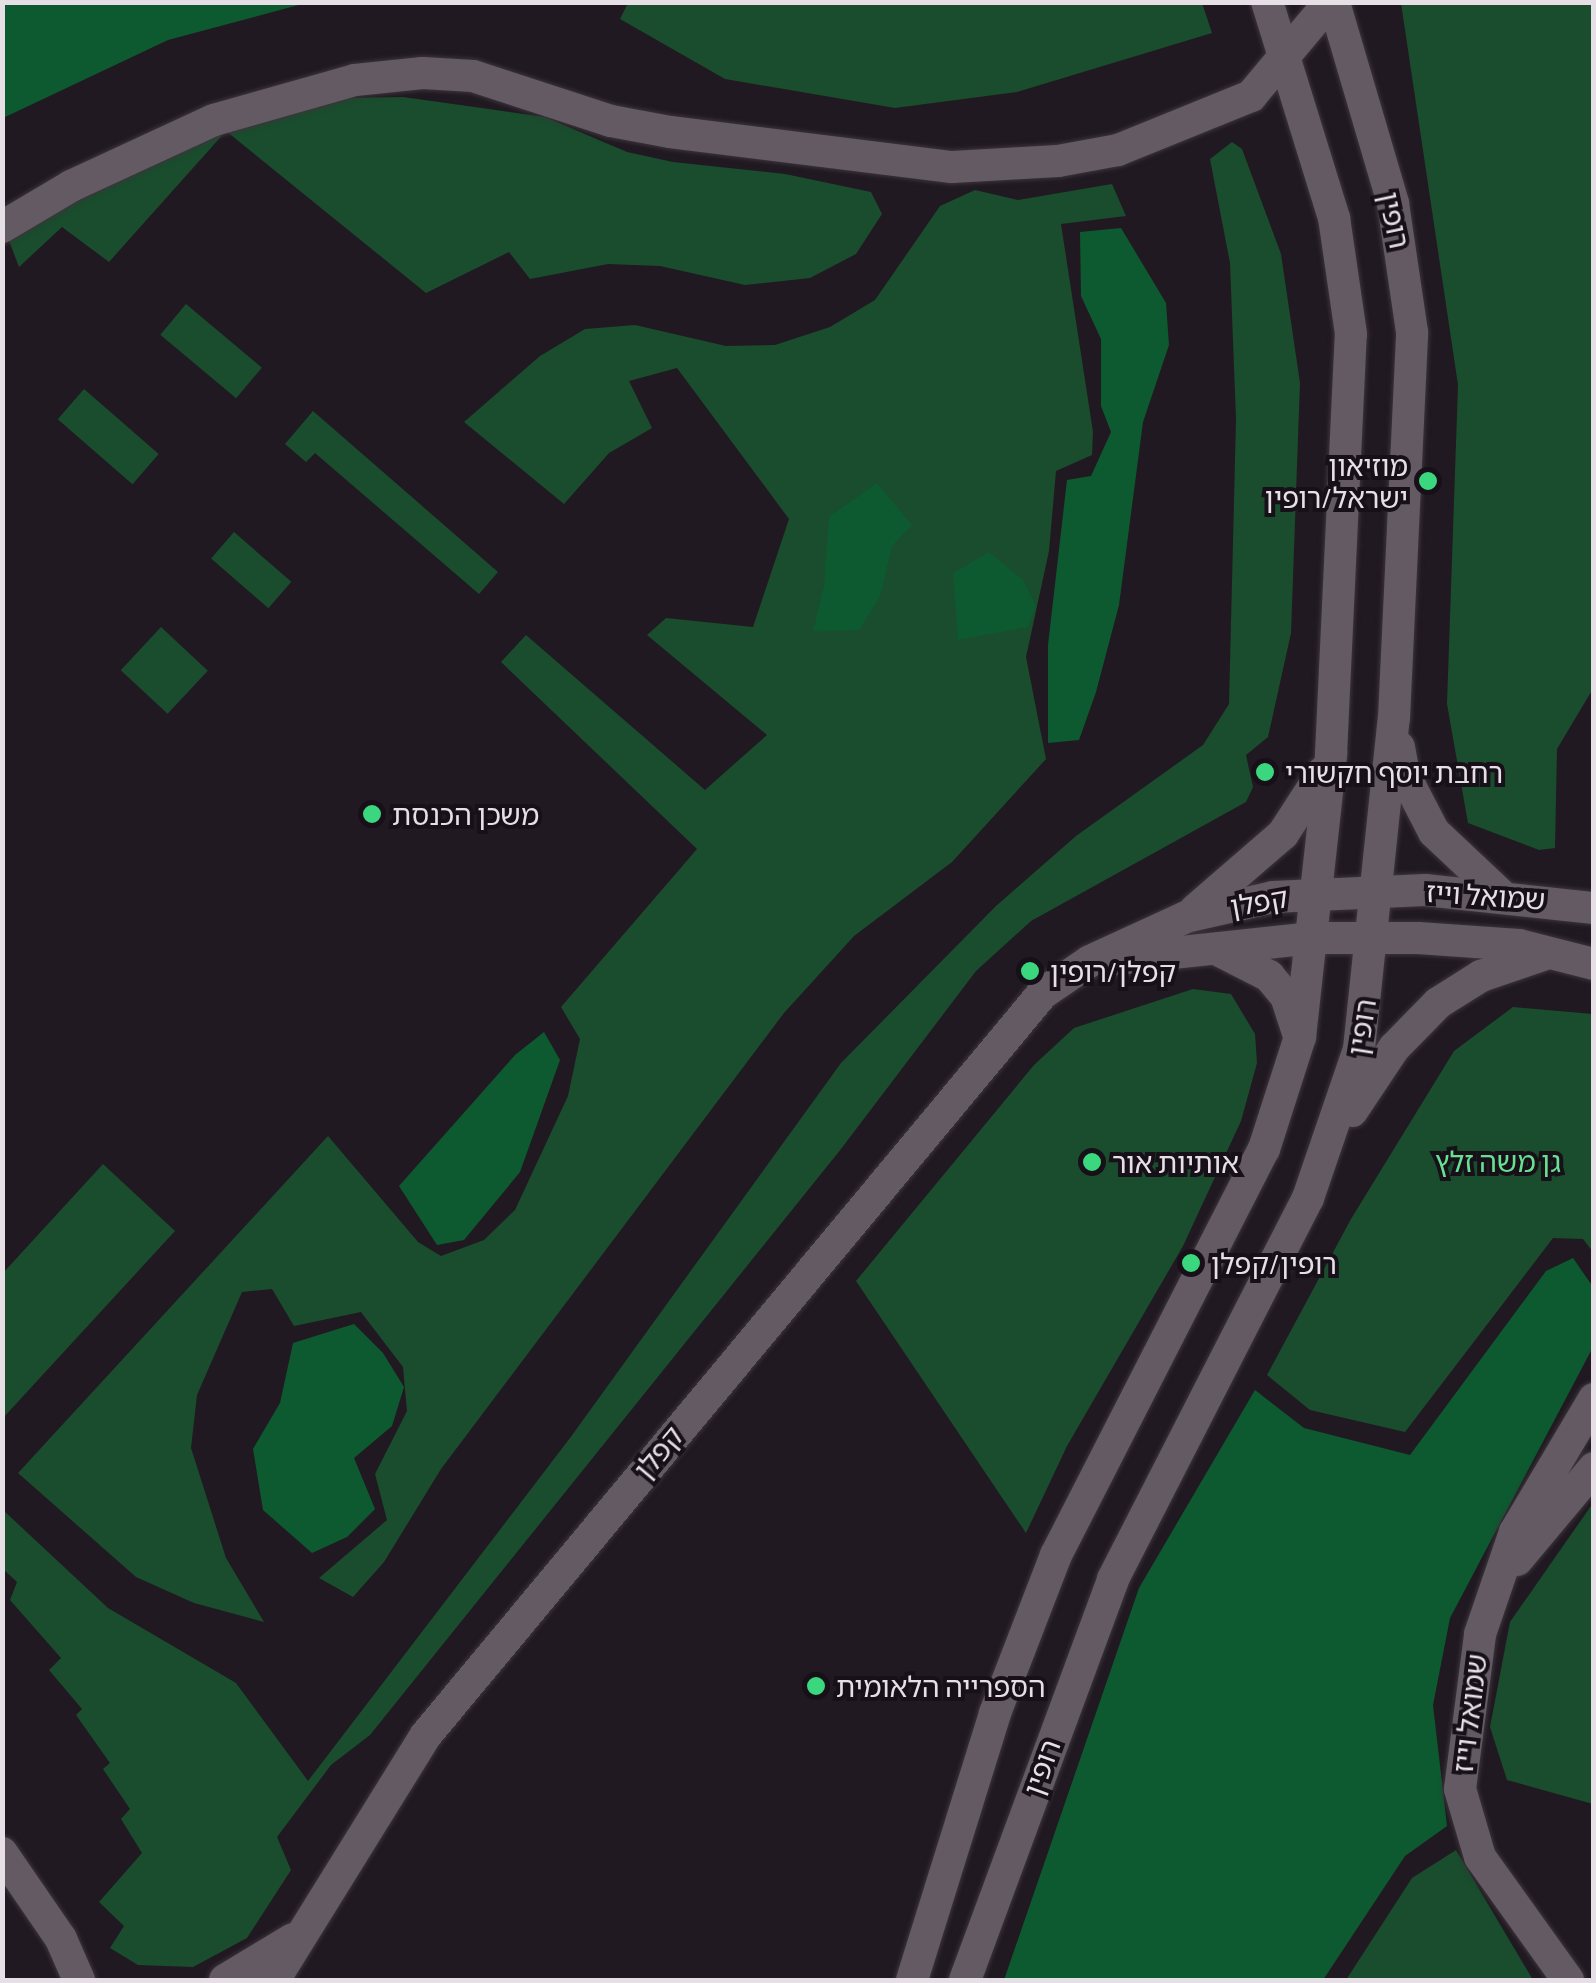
<!DOCTYPE html>
<html>
<head>
<meta charset="utf-8">
<style>
  body { margin:0 }
  #map { position:relative; width:1596px; height:1983px; overflow:hidden; background:#211921; font-family:Barlow,"Noto Sans Hebrew",sans-serif }
  div>[style] { position:absolute }
  .green>* { inset:0; background:#194d2d; transform-origin:0 0 }
  .forest>* { inset:0; background:#0d5a30 }
  .roads { filter:drop-shadow(0 0 2px #3b353b) drop-shadow(0 0 2px #3b353b) }
  .minor>* { height:32px; margin:-16px; padding:0 16px; transform-origin:16px; border-radius:16px; background:#645a64 }
  .dots>* { width:28px; height:28px; translate:-50% -50%; box-sizing:border-box; border:5px solid #181018; border-radius:50% }
  span { translate:-50% -50%; white-space:nowrap; text-align:center; line-height:1.15; -webkit-text-stroke:8px #181018; paint-order:stroke }
  .street-label { font-size:28px; color:#e6e0e6 }
  .poi-label { font-size:28px; color:#e6e0e6 }
  .right { translate:-100% -50%; text-align:right }
  .left { translate:0 -50%; text-align:left }
  .park-label { font-size:28px; color:#67e093 }
  .frame { position:absolute; inset:0; border:5px solid #e6e0e6; pointer-events:none }
</style>
</head>
<body>
<div id="map">
  <div class="green">
    <i style="clip-path:polygon(628px 3px,1202px 3px,1212px 33px,1017px 92px,895px 108px,725px 79px,620px 19px)"></i>
    <i style="clip-path:polygon(1401px 3px,1593px 3px,1594px 687px,1557px 749px,1555px 848px,1539px 850px,1468px 823px,1447px 704px,1458px 385px)"></i>
    <i style="clip-path:polygon(403px 97px,545px 117px,627px 152px,673px 162px,785px 174px,871px 192px,882px 214px,856px 254px,810px 278px,745px 285px,660px 266px,608px 264px,530px 279px,509px 252px,426px 293px,226px 131px,109px 262px,62px 227px,19px 267px,8px 238px,232px 115px,341px 98px)"></i>
    <i style="clip-path:polygon(1232px 142px,1242px 149px,1281px 254px,1300px 383px,1291px 633px,1268px 737px,1246px 755px,1253px 787px,1246px 802px,1031px 921px,976px 971px,841px 1149px,370px 1735px,331px 1765px,277px 1837px,291px 1870px,247px 1938px,193px 1967px,138px 1965px,110px 1948px,124px 1926px,99px 1902px,142px 1853px,121px 1819px,130px 1809px,103px 1769px,110px 1763px,76px 1715px,82px 1709px,49px 1670px,61px 1658px,10px 1600px,17px 1582px,3px 1569px,3px 1510px,108px 1608px,236px 1683px,308px 1781px,570px 1438px,841px 1063px,996px 906px,1076px 836px,1203px 745px,1229px 704px,1236px 419px,1230px 263px,1210px 159px)"></i>
    <i style="clip-path:polygon(1112px 184px,1126px 216px,1061px 224px,1093px 432px,1092px 455px,1056px 471px,1049px 551px,1026px 657px,1046px 759px,952px 862px,854px 936px,784px 1013px,441px 1469px,384px 1562px,353px 1597px,319px 1578px,387px 1520px,375px 1474px,407px 1411px,403px 1367px,361px 1312px,294px 1326px,272px 1289px,242px 1292px,197px 1395px,191px 1448px,226px 1558px,264px 1622px,194px 1603px,136px 1577px,18px 1473px,328px 1136px,418px 1242px,441px 1256px,484px 1240px,515px 1210px,568px 1096px,580px 1039px,561px 1007px,697px 849px,501px 662px,526px 635px,705px 790px,767px 735px,647px 635px,666px 618px,753px 627px,789px 519px,677px 368px,629px 381px,652px 428px,609px 453px,564px 504px,464px 422px,540px 356px,585px 329px,635px 325px,726px 346px,775px 345px,830px 327px,875px 300px,940px 206px,975px 190px,1018px 200px)"></i>
    <i style="left:186px;top:304px;width:99px;height:40px;rotate:40deg"></i>
    <i style="left:84px;top:389px;width:99px;height:40px;rotate:41deg"></i>
    <i style="clip-path:polygon(313px 411px,498px 572px,479px 594px,315px 453px,306px 462px,285px 444px)"></i>
    <i style="left:234px;top:532px;width:76px;height:35px;rotate:41deg"></i>
    <i style="left:161px;top:627px;width:64px;height:59px;rotate:43deg"></i>
    <i style="clip-path:polygon(1193px 989px,1231px 994px,1255px 1034px,1257px 1063px,1241px 1121px,1183px 1246px,1067px 1446px,1026px 1533px,856px 1281px,1034px 1065px,1074px 1028px)"></i>
    <i style="clip-path:polygon(1513px 1007px,1593px 1014px,1593px 1252px,1583px 1239px,1553px 1238px,1405px 1432px,1310px 1410px,1267px 1375px,1351px 1219px,1454px 1051px)"></i>
    <i style="clip-path:polygon(103px 1164px,175px 1231px,3px 1418px,3px 1273px)"></i>
    <i style="clip-path:polygon(1593px 1503px,1593px 1804px,1507px 1780px,1490px 1727px,1510px 1622px)"></i>
    <i style="clip-path:polygon(1456px 1850px,1533px 1980px,1346px 1980px,1412px 1878px)"></i>
  </div>
  <div class="forest">
    <i style="clip-path:polygon(3px 2px,306px 2px,306px 3px,168px 40px,3px 118px)"></i>
    <i style="clip-path:polygon(1121px 228px,1166px 303px,1169px 345px,1143px 422px,1119px 605px,1096px 692px,1079px 740px,1048px 743px,1048px 645px,1067px 480px,1091px 476px,1111px 432px,1101px 406px,1101px 339px,1081px 296px,1080px 232px)"></i>
    <i style="clip-path:polygon(877px 483px,912px 525px,892px 546px,880px 597px,859px 630px,813px 631px,824px 586px,829px 517px)"></i>
    <i style="clip-path:polygon(989px 552px,1024px 581px,1036px 606px,1028px 627px,958px 640px,953px 573px)"></i>
    <i style="clip-path:polygon(544px 1032px,560px 1060px,520px 1172px,464px 1240px,437px 1245px,399px 1186px,515px 1055px)"></i>
    <i style="clip-path:polygon(1573px 1258px,1593px 1287px,1593px 1347px,1450px 1618px,1433px 1705px,1447px 1826px,1405px 1856px,1323px 1980px,1004px 1980px,1139px 1588px,1255px 1390px,1304px 1428px,1410px 1455px,1546px 1271px)"></i>
    <i style="clip-path:polygon(354px 1324px,383px 1353px,404px 1387px,392px 1426px,354px 1458px,375px 1509px,347px 1537px,312px 1553px,263px 1510px,253px 1449px,280px 1403px,293px 1343px)"></i>
  </div>
  <div class="roads">
    <div class="minor">
      <i style="left:2px;top:227px;width:80px;rotate:-30.7deg"></i>
      <i style="left:71px;top:186px;width:157px;rotate:-24.8deg"></i>
      <i style="left:214px;top:120px;width:147px;rotate:-15.8deg"></i>
      <i style="left:355px;top:80px;width:68px;rotate:-5.9deg"></i>
      <i style="left:423px;top:73px;width:50px;rotate:3.4deg"></i>
      <i style="left:473px;top:76px;width:145px;rotate:18.1deg"></i>
      <i style="left:611px;top:121px;width:60px;rotate:10.6deg"></i>
      <i style="left:670px;top:132px;width:284px;rotate:7.1deg"></i>
      <i style="left:952px;top:167px;width:106px;rotate:-3.2deg"></i>
      <i style="left:1058px;top:161px;width:61px;rotate:-10.4deg"></i>
      <i style="left:1118px;top:150px;width:144px;rotate:-22.1deg"></i>
      <i style="left:1251px;top:96px;width:123px;rotate:-50deg"></i>
      <i style="left:1399px;top:747px;width:27px;rotate:80deg"></i>
      <i style="left:1404px;top:774px;width:65px;rotate:62.7deg"></i>
      <i style="left:1434px;top:832px;width:92px;rotate:43.2deg"></i>
      <i style="left:1195px;top:910px;width:116px;rotate:-40.8deg"></i>
      <i style="left:1283px;top:834px;width:74px;rotate:-57.2deg"></i>
      <i style="left:1220px;top:951px;width:55px;rotate:27deg"></i>
      <i style="left:1269px;top:976px;width:26px;rotate:50deg"></i>
      <i style="left:1286px;top:996px;width:38px;rotate:72deg"></i>
      <i style="left:1107px;top:960px;width:207px;rotate:-6.1deg"></i>
      <i style="left:1313px;top:938px;width:105px"></i>
      <i style="left:1418px;top:938px;width:101px;rotate:4deg"></i>
      <i style="left:1519px;top:945px;width:77px;rotate:14.2deg"></i>
      <i style="left:1352px;top:1111px;width:76px;rotate:-56.3deg"></i>
      <i style="left:1394px;top:1048px;width:63px;rotate:-45.6deg"></i>
      <i style="left:1438px;top:1003px;width:51px;rotate:-32.1deg"></i>
      <i style="left:1481px;top:976px;width:65px;rotate:-18.7deg"></i>
      <i style="left:1517px;top:1560px;width:120px;rotate:-50.1deg"></i>
      <i style="left:2px;top:1853px;width:104px;rotate:55.5deg"></i>
      <i style="left:61px;top:1939px;width:45px;rotate:66.3deg"></i>
      <i style="left:225px;top:1980px;width:79px;rotate:-31.1deg"></i>
      <i style="left:274px;top:1980px;width:288px;rotate:-58.2deg"></i>
      <i style="left:426px;top:1735px;width:965px;rotate:-50.26deg"></i>
      <i style="left:1043px;top:993px;width:57px;rotate:-34.2deg"></i>
      <i style="left:1090px;top:961px;width:106px;rotate:-24.6deg"></i>
      <i style="left:1186px;top:917px;width:89px;rotate:-12.9deg"></i>
      <i style="left:1273px;top:897px;width:152px;rotate:-2.6deg"></i>
      <i style="left:1425px;top:890px;width:170px;rotate:6.1deg"></i>
      <i style="left:912px;top:1980px;width:280px;rotate:-72.7deg"></i>
      <i style="left:995px;top:1713px;width:169px;rotate:-68.9deg"></i>
      <i style="left:1056px;top:1555px;width:456px;rotate:-62.9deg"></i>
      <i style="left:1264px;top:1149px;width:118px;rotate:-72.2deg"></i>
      <i style="left:1300px;top:1037px;width:285px;rotate:-83.7deg"></i>
      <i style="left:1331px;top:754px;width:420px;rotate:-87.3deg"></i>
      <i style="left:1351px;top:334px;width:117px;rotate:-98.3deg"></i>
      <i style="left:1334px;top:218px;width:226px;rotate:-107.2deg"></i>
      <i style="left:965px;top:1980px;width:427px;rotate:-69.7deg"></i>
      <i style="left:1113px;top:1579px;width:428px;rotate:-62.9deg"></i>
      <i style="left:1308px;top:1198px;width:157px;rotate:-71.1deg"></i>
      <i style="left:1359px;top:1049px;width:333px;rotate:-84deg"></i>
      <i style="left:1394px;top:718px;width:386px;rotate:-87.3deg"></i>
      <i style="left:1412px;top:332px;width:130px;rotate:-98.4deg"></i>
      <i style="left:1393px;top:203px;width:209px;rotate:-106.4deg"></i>
      <i style="left:1568px;top:1980px;width:151px;rotate:-125.6deg"></i>
      <i style="left:1480px;top:1857px;width:71px;rotate:-106.4deg"></i>
      <i style="left:1460px;top:1789px;width:156px;rotate:-82.6deg"></i>
      <i style="left:1480px;top:1634px;width:108px;rotate:-71.1deg"></i>
      <i style="left:1515px;top:1532px;width:155px;rotate:-59.3deg"></i>
    </div>
  </div>
  <div class="dots">
    <i style="left:1428px;top:481px;background:#3bd77f"></i>
    <i style="left:1265px;top:772px;background:#3bd77f"></i>
    <i style="left:372px;top:814px;background:#3bd77f"></i>
    <i style="left:1030px;top:971px;background:#3bd77f"></i>
    <i style="left:1092px;top:1162px;background:#3bd77f"></i>
    <i style="left:1191px;top:1263px;background:#3bd77f"></i>
    <i style="left:816px;top:1686px;background:#3bd77f"></i>
  </div>
  <div class="street-label">
    <span style="left:1395px;top:220px;rotate:78deg">רופין</span>
    <span style="left:1486px;top:895px;rotate:4deg">שמואל וייז</span>
    <span style="left:1259px;top:901px;rotate:-10deg">קפלן</span>
    <span style="left:1361px;top:1027px;rotate:-81deg">רופין</span>
    <span style="left:658px;top:1452px;rotate:-50deg">קפלן</span>
    <span style="left:1469px;top:1713px;rotate:-83deg">שמואל וייז</span>
    <span style="left:1041px;top:1767px;rotate:-70deg">רופין</span>
  </div>
  <div class="poi-label">
    <span class="right" style="left:1408px;top:481px">מוזיאון<br>ישראל/רופין</span>
    <span class="left" style="left:1285px;top:772px">רחבת יוסף חקשורי</span>
    <span class="left" style="left:392px;top:814px">משכן הכנסת</span>
    <span class="left" style="left:1050px;top:971px">קפלן/רופין</span>
    <span class="left" style="left:1112px;top:1162px">אותיות אור</span>
    <span class="left" style="left:1211px;top:1263px">רופין/קפלן</span>
    <span class="left" style="left:836px;top:1686px">הספרייה הלאומית</span>
  </div>
  <div class="park-label">
    <span style="left:1498px;top:1161px">גן משה זלץ</span>
  </div>
  <div class="frame"></div>
</div>
</body>
</html>
